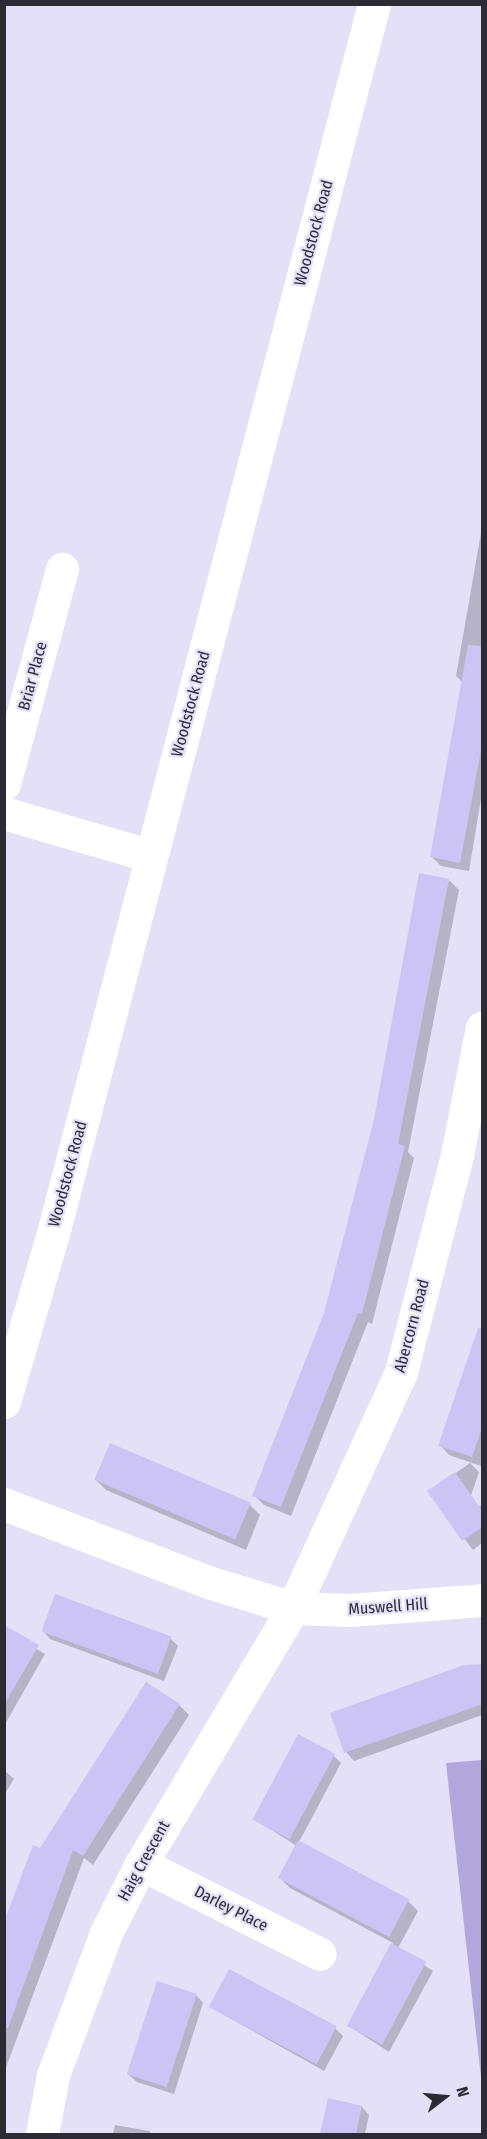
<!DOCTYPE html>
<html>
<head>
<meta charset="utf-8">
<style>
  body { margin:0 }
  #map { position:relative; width:487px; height:2139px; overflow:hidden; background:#e3e0f7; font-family:"Fira Sans Condensed",sans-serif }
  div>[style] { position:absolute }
  .green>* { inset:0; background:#b1a7dd }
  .shadow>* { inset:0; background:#0003 }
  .building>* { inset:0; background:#ccc4f5; transform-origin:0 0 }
  .street>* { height:33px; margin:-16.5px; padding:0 16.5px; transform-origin:16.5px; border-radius:16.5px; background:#fff }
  span { translate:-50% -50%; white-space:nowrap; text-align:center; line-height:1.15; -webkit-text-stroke:4.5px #e3e0f7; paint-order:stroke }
  .street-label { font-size:16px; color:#2c2a33 }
  .frame { position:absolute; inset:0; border:6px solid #2c2a33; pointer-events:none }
  .north { position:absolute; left:415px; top:2067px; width:60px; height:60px; -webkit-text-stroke:4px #e3e0f7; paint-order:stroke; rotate:74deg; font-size:16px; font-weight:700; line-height:24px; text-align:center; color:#2c2a33 }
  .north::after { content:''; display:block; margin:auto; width:21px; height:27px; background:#2c2a33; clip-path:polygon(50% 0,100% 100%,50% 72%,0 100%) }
</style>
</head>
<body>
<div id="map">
  <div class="green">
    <i style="clip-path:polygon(482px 1760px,482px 2086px,446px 1763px)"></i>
  </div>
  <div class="shadow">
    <i style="clip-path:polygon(482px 527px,482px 793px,469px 871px,441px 866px,432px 857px,463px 683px,456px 676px)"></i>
    <i style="clip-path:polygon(449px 880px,459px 890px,408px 1152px,414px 1158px,372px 1324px,368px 1322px,291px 1516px,264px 1505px,254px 1495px,326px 1313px)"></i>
    <i style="clip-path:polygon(482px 1341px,482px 1463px,481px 1466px,449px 1455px,440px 1445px)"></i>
    <i style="clip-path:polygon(110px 1445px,250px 1505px,260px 1515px,246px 1550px,106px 1490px,96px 1480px)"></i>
    <i style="clip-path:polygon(470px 1463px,479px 1472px,467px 1507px,482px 1506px,482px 1543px,473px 1550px,429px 1492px)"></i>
    <i style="clip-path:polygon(4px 1630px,45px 1654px,4px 1726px)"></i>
    <i style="clip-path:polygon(43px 1631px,170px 1638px,178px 1646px,164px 1681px,50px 1639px)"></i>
    <i style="clip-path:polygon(482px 1666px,482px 1715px,354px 1761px,346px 1752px)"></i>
    <i style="clip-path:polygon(179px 1705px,189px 1715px,93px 1865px,84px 1858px,4px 2073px,4px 1926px,40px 1850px)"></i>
    <i style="clip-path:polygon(334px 1756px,341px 1763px,299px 1842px,408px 1901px,418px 1911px,398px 1948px,433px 1971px,389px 2052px,349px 2026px,393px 1943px,290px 1888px,280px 1878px,297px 1846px,254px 1819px)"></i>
    <i style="clip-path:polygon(4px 1770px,14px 1779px,4px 1795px)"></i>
    <i style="clip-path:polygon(196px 1995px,203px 2003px,174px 2094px,137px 2082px,129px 2075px)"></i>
    <i style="clip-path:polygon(210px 2007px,335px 2028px,343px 2036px,324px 2071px)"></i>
    <i style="clip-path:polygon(329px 2100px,362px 2107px,369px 2115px,365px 2134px,321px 2134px)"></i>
    <i style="clip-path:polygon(115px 2125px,149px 2131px,152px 2134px,113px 2134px)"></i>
  </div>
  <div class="building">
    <i style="clip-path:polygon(468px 645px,483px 646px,483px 740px,460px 863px,430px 857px)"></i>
    <i style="clip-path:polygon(419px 873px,449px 879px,398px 1144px,405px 1146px,362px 1314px,358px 1313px,281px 1507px,252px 1496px,324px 1313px,374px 1119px)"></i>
    <i style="clip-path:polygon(478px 1328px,483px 1329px,483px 1425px,472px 1457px,438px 1446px)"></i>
    <i style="left:110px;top:1443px;width:153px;height:40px;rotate:23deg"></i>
    <i style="clip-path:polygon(455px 1472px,483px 1512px,483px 1527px,462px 1541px,427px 1491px)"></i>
    <i style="left:55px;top:1594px;width:124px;height:40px;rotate:20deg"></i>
    <i style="clip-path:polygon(4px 1625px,39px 1645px,4px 1705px)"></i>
    <i style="clip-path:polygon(483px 1664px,483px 1704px,344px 1753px,330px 1713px,464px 1665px)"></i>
    <i style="clip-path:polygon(146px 1682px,180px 1704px,83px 1856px,73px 1850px,8px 2028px,4px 2028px,4px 1922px,33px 1845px,40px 1848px)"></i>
    <i style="left:298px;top:1734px;width:42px;height:97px;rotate:28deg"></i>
    <i style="left:298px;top:1840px;width:126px;height:43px;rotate:28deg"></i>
    <i style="left:391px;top:1943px;width:40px;height:94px;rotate:28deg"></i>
    <i style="left:229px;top:1969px;width:122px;height:43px;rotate:28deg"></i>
    <i style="left:157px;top:1981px;width:42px;height:98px;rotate:18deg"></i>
    <i style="clip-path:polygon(328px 2098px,362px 2106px,356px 2134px,320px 2134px)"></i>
  </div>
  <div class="street">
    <i style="left:4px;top:784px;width:223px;rotate:-74.9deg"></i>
    <i style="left:4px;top:813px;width:153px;rotate:16.3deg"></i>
    <i style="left:4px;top:1402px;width:183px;rotate:-73.8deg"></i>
    <i style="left:55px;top:1226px;width:1263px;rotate:-75.37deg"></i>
    <i style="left:4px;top:1504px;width:218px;rotate:20.9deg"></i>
    <i style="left:208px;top:1582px;width:89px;rotate:17deg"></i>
    <i style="left:293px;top:1608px;width:57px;rotate:2deg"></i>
    <i style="left:350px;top:1610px;width:132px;rotate:-4.3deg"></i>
    <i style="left:141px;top:1864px;width:200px;rotate:26.7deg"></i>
    <i style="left:42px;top:2134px;width:60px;rotate:-79.4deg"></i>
    <i style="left:53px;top:2075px;width:152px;rotate:-69.5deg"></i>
    <i style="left:106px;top:1933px;width:77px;rotate:-63.1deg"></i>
    <i style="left:141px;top:1864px;width:298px;rotate:-59.3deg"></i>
    <i style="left:293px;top:1608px;width:260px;rotate:-65.4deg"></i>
    <i style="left:401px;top:1372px;width:224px;rotate:-75.5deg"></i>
    <i style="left:457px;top:1155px;width:130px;rotate:-78.9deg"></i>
  </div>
  <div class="street-label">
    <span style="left:314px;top:233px;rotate:-75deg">Woodstock Road</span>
    <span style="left:33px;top:676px;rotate:-75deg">Briar Place</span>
    <span style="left:191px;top:704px;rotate:-75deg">Woodstock Road</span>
    <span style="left:68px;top:1174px;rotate:-75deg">Woodstock Road</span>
    <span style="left:412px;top:1326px;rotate:-75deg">Abercorn Road</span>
    <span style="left:388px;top:1607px;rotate:-4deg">Muswell Hill</span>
    <span style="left:144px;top:1861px;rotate:-61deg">Haig Crescent</span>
    <span style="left:231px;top:1909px;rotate:27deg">Darley Place</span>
  </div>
  <div class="frame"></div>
  <div class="north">N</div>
</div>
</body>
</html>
